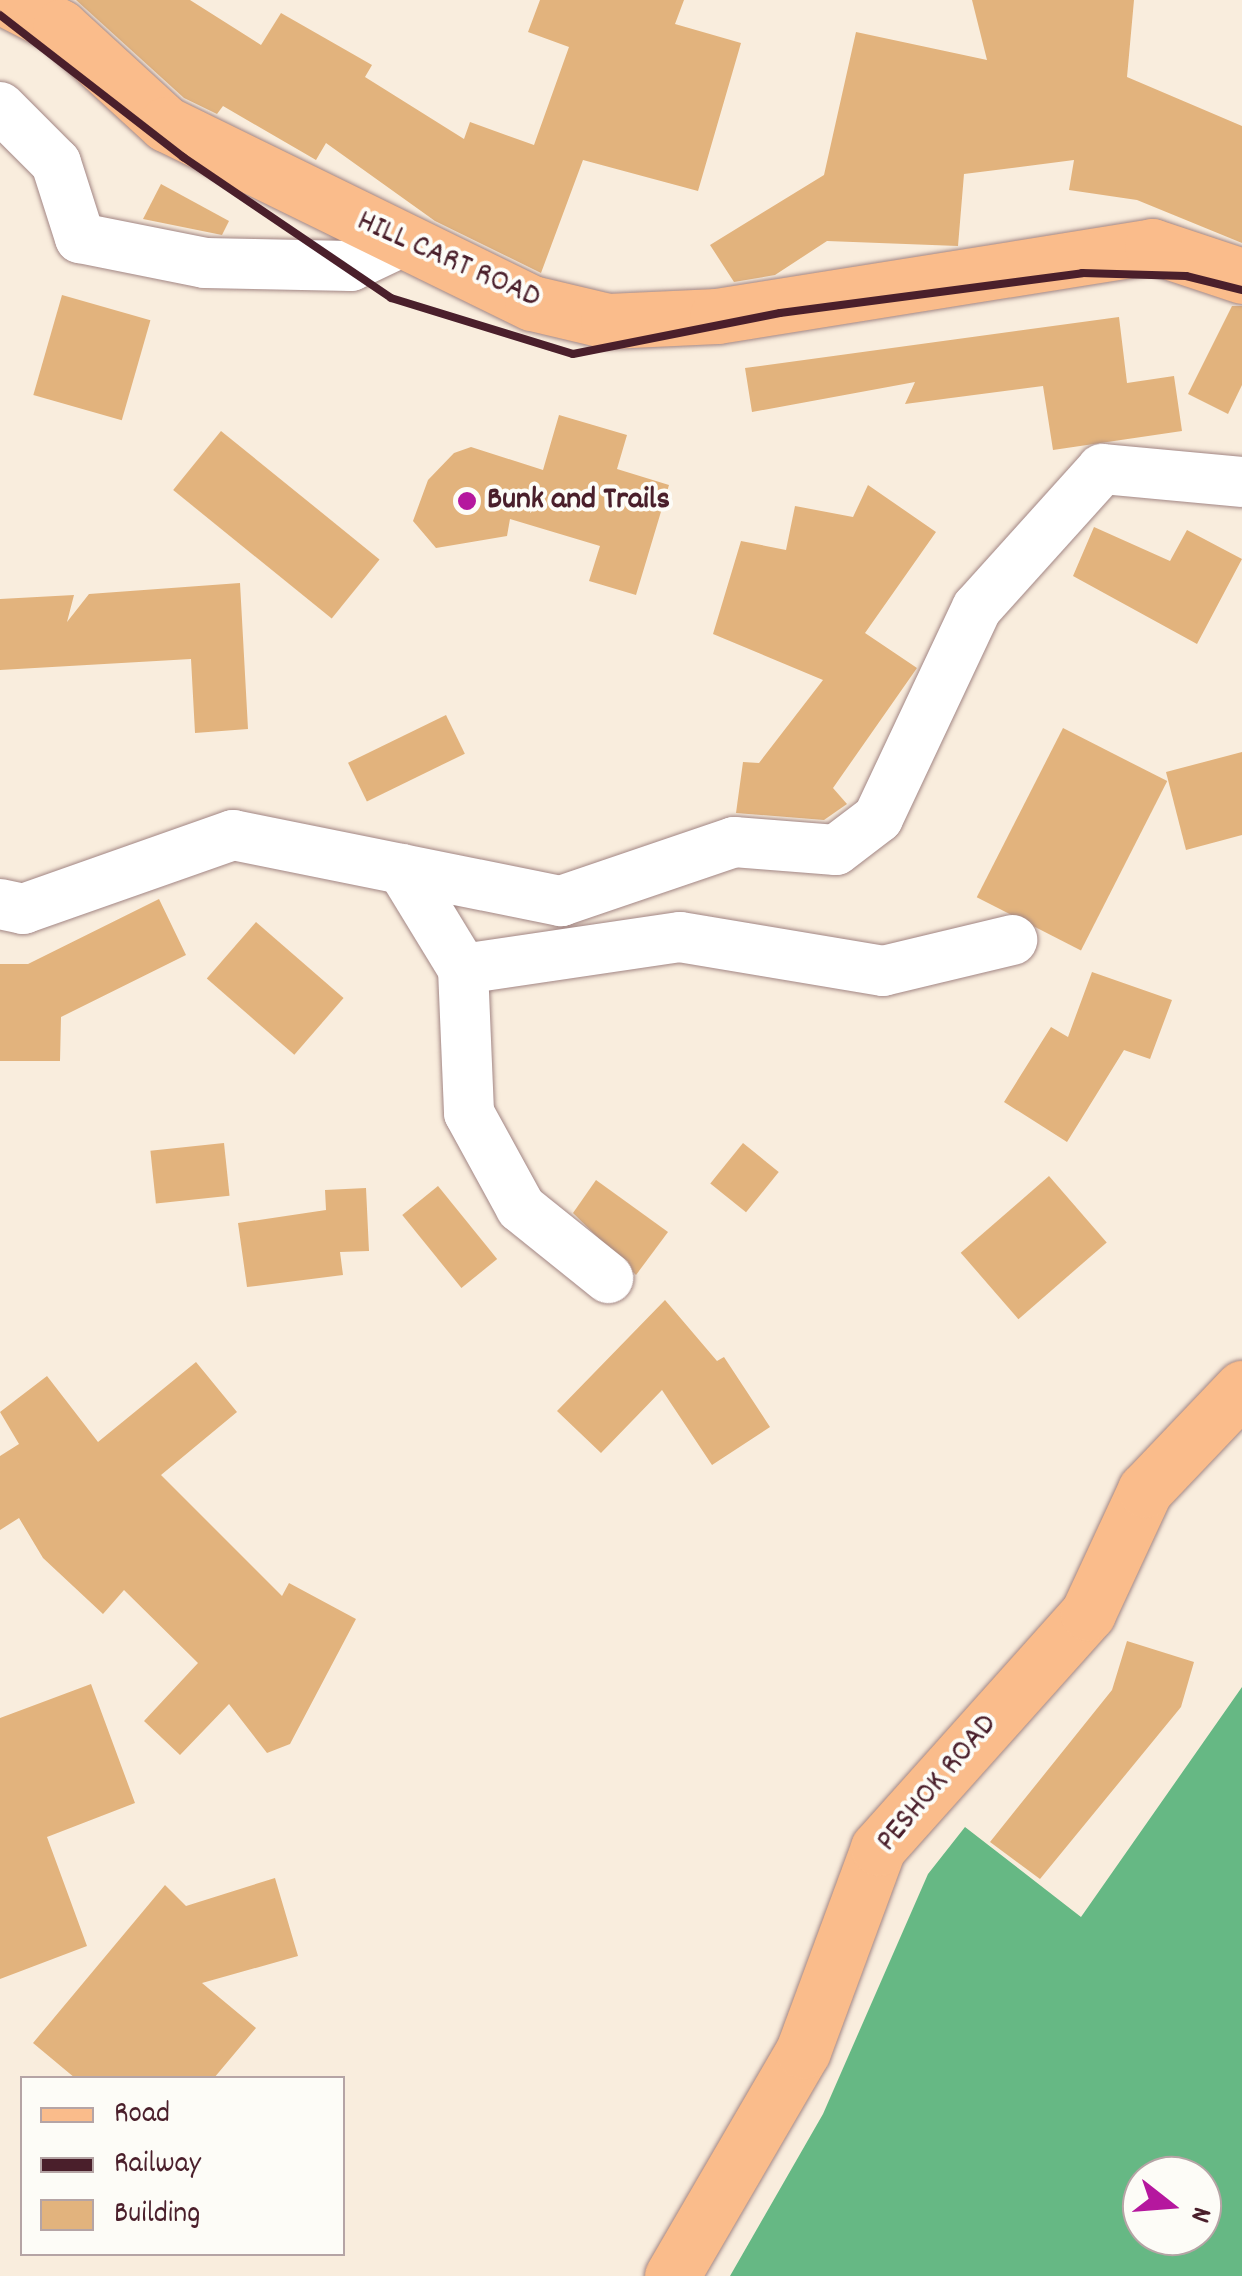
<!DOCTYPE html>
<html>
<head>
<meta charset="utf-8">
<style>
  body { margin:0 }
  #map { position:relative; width:1242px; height:2276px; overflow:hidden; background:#f9eddd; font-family:Dekko,sans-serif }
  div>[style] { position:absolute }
  .forest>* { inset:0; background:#66b884 }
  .building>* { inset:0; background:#e2b37d; transform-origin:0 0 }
  .roads { filter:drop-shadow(0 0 2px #a28684) drop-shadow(0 0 2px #a28684) }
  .minor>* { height:50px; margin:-25px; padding:0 25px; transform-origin:25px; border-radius:25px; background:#fff }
  .primary>* { height:55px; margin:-27.5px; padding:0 27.5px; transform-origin:27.5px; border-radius:27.5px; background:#fabc8b }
  .trunk>* { height:55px; margin:-27.5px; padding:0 27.5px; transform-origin:27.5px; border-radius:27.5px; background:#fabc8b }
  .rail>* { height:8px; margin:-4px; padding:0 4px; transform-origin:4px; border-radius:4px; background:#4a1f2b }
  .dots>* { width:28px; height:28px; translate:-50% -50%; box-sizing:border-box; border:5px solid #fdfcf7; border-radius:50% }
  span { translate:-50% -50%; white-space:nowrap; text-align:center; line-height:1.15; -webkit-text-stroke:8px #fdfcf7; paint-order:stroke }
  .street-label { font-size:32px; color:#4a1f2b }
  .poi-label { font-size:32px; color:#4a1f2b; font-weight:700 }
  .left { translate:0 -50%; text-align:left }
  .legend { position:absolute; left:20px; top:2076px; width:325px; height:180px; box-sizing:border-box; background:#fdfcf7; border:2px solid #b5a4a5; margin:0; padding:12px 18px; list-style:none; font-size:30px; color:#4a1f2b }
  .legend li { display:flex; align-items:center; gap:20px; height:50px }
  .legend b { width:50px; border:2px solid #b5a4a5 }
  .north { position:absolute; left:1122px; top:2156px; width:100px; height:100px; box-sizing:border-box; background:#fdfcf7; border:2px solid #b5a4a5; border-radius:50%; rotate:107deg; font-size:28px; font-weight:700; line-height:40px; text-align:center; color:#4a1f2b }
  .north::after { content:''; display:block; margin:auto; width:35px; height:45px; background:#b5179e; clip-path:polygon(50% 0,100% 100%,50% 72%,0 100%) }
</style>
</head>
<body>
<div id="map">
  <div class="forest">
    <i style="clip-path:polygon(evenodd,1242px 1687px,1242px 2276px,730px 2276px,823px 2114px,928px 1874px,965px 1827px,1081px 1917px,1242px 1687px,1142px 2176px,1202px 2176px,1202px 2236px,1142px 2236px,1142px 2176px)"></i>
  </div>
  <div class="building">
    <i style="clip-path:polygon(76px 0,190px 0,261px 45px,281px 13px,372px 65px,365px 77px,464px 139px,470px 122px,534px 145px,569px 47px,528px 32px,540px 0,684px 0,675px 24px,741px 43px,698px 191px,583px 160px,541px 273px,435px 221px,326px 143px,316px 160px,223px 106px,217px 114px,184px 98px)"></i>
    <i style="clip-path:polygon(972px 0,1134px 0,1127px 77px,1242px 126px,1242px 243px,1137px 200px,1069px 190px,1074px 160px,964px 174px,958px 246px,827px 241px,775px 275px,734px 282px,710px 245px,824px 175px,856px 32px,987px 60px)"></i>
    <i style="clip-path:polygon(161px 184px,229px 221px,222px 235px,143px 219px)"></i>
    <i style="left:62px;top:295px;width:92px;height:104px;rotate:16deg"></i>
    <i style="clip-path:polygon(1232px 306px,1242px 306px,1242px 385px,1228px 414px,1188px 394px)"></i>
    <i style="clip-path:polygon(1119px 317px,1127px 383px,1174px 376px,1182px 431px,1053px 450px,1043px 386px,905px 404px,915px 382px,752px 412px,745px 368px)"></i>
    <i style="clip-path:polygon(559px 415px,627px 435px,617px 469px,669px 485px,636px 595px,589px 581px,600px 546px,510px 519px,507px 536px,436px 548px,413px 521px,428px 480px,454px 453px,471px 447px,543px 470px)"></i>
    <i style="left:221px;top:431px;width:204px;height:76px;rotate:39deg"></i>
    <i style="clip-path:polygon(868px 485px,936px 532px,865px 633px,917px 668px,833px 788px,847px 804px,824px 820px,736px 813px,743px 762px,759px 763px,823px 680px,713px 634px,741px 541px,786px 550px,795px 506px,853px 517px)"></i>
    <i style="clip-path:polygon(1094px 527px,1170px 561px,1187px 530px,1242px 559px,1197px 644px,1073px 576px)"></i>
    <i style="clip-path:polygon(240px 583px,248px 729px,195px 733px,191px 659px,0 670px,0 599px,74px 595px,67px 622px,89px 594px)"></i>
    <i style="left:446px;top:715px;width:43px;height:109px;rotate:64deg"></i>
    <i style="left:1063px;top:728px;width:117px;height:190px;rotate:27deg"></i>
    <i style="clip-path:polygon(1242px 752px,1242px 835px,1186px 850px,1166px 772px)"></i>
    <i style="clip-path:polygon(159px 899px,186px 955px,61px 1017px,60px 1061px,0 1061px,0 964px,28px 964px)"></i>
    <i style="left:256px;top:922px;width:116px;height:75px;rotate:41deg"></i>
    <i style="clip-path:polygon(1092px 972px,1172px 1000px,1150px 1059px,1124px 1050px,1067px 1142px,1004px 1102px,1051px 1027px,1068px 1037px)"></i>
    <i style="left:224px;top:1143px;width:53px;height:74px;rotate:84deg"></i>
    <i style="left:743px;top:1143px;width:46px;height:52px;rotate:39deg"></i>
    <i style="left:1049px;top:1176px;width:88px;height:117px;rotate:49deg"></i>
    <i style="clip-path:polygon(596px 1180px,668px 1232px,636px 1275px,573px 1213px)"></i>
    <i style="left:438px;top:1186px;width:94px;height:46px;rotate:51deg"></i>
    <i style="clip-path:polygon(366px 1188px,369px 1251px,340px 1252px,343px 1275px,247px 1287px,238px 1223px,326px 1210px,325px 1190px)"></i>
    <i style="clip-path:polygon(665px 1300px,717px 1361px,724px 1357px,770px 1427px,712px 1465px,662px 1390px,601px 1453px,557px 1411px)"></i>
    <i style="clip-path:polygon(196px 1362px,237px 1412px,161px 1475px,282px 1596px,289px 1583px,356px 1619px,290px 1744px,267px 1753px,229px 1704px,180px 1755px,144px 1721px,198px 1663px,124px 1590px,103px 1614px,43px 1558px,19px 1518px,0 1530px,0 1456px,19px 1444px,0 1412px,47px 1376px,98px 1442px)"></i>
    <i style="clip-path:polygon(1127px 1641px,1194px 1662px,1181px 1707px,1040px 1879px,990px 1842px,1112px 1690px)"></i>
    <i style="clip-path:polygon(91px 1684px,135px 1803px,47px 1837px,87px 1946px,0 1979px,0 1718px)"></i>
    <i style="clip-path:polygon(275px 1878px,298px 1956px,202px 1983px,256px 2028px,214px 2078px,75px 2078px,33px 2043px,165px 1885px,186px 1906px)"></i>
  </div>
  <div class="roads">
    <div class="minor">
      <i style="left:0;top:107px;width:79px;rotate:45deg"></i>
      <i style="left:56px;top:163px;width:79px;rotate:72.3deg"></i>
      <i style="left:80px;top:238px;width:127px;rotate:11.3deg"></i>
      <i style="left:205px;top:263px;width:146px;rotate:1.2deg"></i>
      <i style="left:351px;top:266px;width:53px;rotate:-25.6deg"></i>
      <i style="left:402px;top:869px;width:117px;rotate:58.6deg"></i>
      <i style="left:463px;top:969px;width:219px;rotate:-8.4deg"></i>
      <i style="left:680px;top:937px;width:206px;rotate:9.5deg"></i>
      <i style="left:883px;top:971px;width:133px;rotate:-13.5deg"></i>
      <i style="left:0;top:904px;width:24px;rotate:12deg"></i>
      <i style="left:23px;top:909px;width:223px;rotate:-19.4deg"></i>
      <i style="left:233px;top:835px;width:335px;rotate:11.4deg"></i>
      <i style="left:561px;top:901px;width:183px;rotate:-18.8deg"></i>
      <i style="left:734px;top:842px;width:102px;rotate:4.5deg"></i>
      <i style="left:836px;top:850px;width:53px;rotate:-37.3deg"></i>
      <i style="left:878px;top:818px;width:232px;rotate:-64.8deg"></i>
      <i style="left:977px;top:608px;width:187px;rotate:-48deg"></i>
      <i style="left:1102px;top:469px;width:141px;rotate:5.3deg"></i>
      <i style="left:463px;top:969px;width:144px;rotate:87.6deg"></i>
      <i style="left:469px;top:1113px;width:108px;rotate:61.3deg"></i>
      <i style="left:521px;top:1208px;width:112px;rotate:38.8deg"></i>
    </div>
    <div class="primary">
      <i style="left:672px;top:2276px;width:260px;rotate:-59.8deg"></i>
      <i style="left:803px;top:2051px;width:216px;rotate:-69.7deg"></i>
      <i style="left:878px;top:1848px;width:315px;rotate:-48.2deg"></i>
      <i style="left:1088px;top:1613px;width:136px;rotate:-65.1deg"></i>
      <i style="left:1145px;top:1490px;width:141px;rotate:-46.4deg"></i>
    </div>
    <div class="trunk">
      <i style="left:8px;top:0;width:59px;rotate:27.4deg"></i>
      <i style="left:60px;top:27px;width:144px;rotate:42.5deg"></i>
      <i style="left:166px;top:124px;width:407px;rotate:26.1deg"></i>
      <i style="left:532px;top:303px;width:78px;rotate:13.3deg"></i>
      <i style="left:608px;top:321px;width:109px;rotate:-2.6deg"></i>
      <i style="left:717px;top:316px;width:441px;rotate:-9.1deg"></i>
      <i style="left:1152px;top:246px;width:95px;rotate:18.4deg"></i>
    </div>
  </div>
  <div class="rail">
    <i style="left:0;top:15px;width:232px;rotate:37.8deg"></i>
    <i style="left:183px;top:157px;width:251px;rotate:34.1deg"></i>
    <i style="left:391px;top:298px;width:190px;rotate:17.1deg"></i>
    <i style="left:573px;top:354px;width:211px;rotate:-11.2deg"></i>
    <i style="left:780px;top:313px;width:305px;rotate:-7.5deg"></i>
    <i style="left:1082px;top:273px;width:104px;rotate:1.7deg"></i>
    <i style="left:1186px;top:276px;width:58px;rotate:14deg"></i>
  </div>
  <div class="dots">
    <i style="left:467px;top:501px;background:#b5179e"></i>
  </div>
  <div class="street-label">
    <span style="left:448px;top:261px;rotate:24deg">HILL CART ROAD</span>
    <span style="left:938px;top:1784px;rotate:-50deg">PESHOK ROAD</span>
  </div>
  <div class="poi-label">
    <span class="left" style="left:487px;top:501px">Bunk and Trails</span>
  </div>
  <ul class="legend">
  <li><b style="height:12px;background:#fabc8b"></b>Road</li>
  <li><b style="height:12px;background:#4a1f2b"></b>Railway</li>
  <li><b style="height:28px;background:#e2b37d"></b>Building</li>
  </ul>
  <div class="north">N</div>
</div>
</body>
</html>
